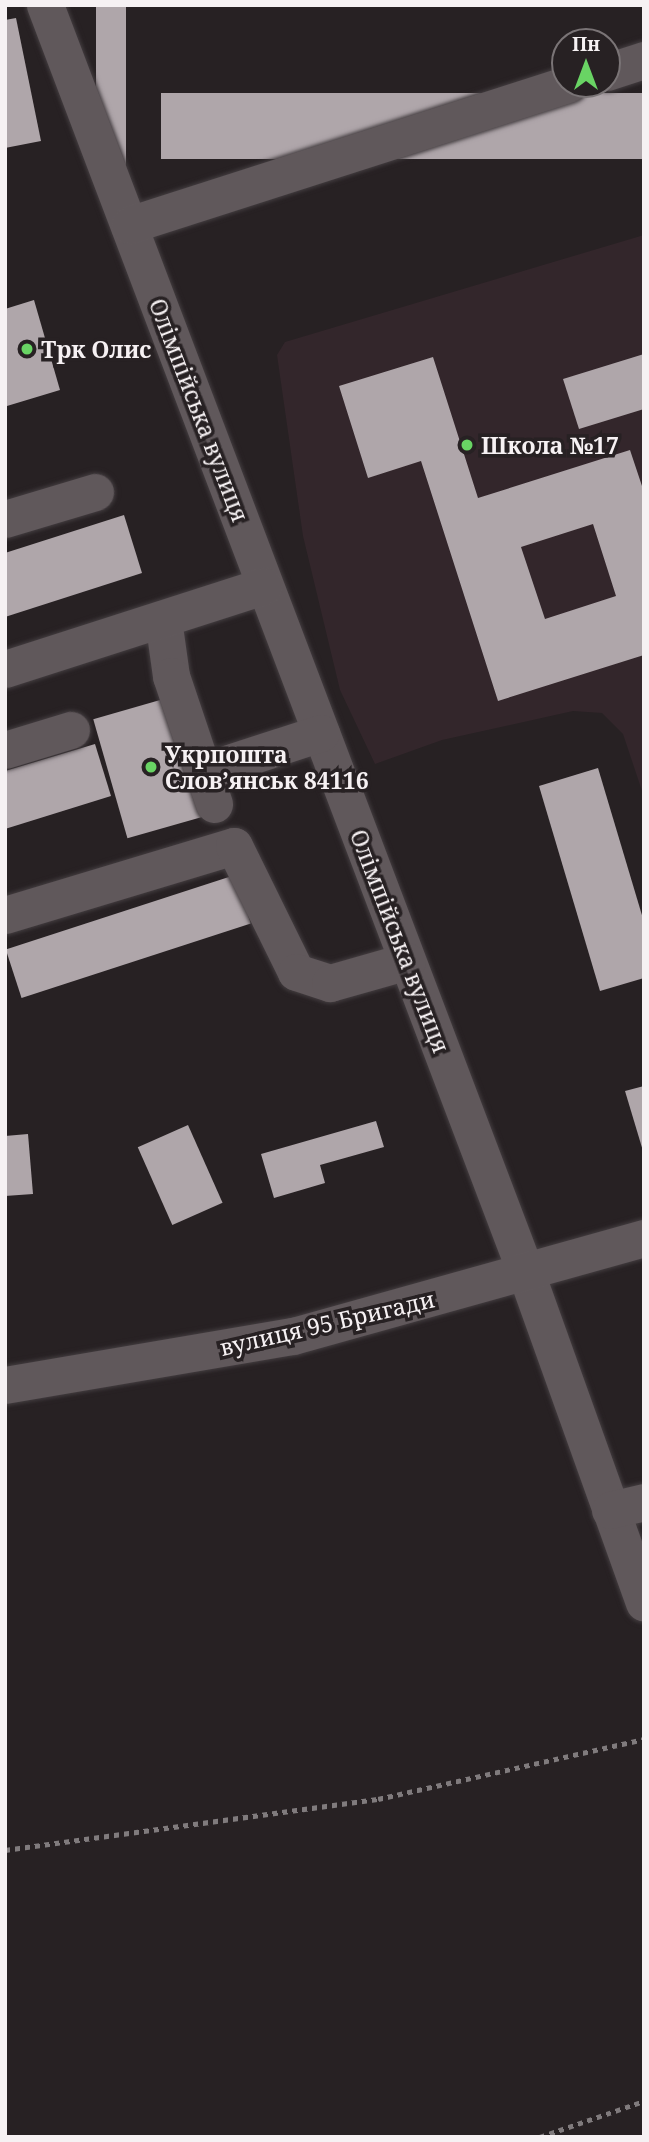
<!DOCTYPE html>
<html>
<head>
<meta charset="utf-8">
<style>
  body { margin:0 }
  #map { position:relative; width:649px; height:2142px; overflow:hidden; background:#272123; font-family:"Noto Serif",serif }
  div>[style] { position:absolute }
  .built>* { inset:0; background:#33262b }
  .building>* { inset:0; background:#afa6aa; transform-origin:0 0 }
  .path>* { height:4.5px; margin-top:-2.25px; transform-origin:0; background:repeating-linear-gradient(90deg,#807b7d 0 5px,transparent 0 10px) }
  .roads { filter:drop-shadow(0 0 2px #433d40) drop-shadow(0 0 2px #433d40) }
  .minor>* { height:37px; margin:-18.5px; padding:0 18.5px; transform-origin:18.5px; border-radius:18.5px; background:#60585b }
  .dots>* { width:19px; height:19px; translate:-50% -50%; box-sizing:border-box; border:4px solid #272123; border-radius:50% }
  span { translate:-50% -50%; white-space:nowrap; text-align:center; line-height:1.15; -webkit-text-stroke:7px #272123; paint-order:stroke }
  .poi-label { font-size:23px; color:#f6f1f3; font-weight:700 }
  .left { translate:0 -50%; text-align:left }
  .street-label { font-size:23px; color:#f6f1f3 }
  .frame { position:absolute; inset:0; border:7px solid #f6f1f3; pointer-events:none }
  .north { position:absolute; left:551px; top:28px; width:70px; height:70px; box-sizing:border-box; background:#272123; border:2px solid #7a7476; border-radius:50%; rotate:0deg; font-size:19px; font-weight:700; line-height:28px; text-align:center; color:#f6f1f3 }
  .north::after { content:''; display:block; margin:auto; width:24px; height:32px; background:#69d464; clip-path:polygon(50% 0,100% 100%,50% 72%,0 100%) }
</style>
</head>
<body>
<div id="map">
  <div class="built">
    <i style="clip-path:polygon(644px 235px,644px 797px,623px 734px,602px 713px,573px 711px,442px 740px,375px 764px,340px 690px,303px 536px,277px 355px,285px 342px)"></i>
  </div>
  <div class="building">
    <i style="left:96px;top:5px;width:30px;height:169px"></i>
    <i style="clip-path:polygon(16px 18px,41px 141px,5px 148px,5px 20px)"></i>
    <i style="left:644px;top:93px;width:66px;height:483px;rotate:90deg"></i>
    <i style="clip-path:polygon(34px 300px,60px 390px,7px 406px,5px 309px)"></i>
    <i style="clip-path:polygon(644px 354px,644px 409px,579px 429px,563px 379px)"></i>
    <i style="clip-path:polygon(evenodd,433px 357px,478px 498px,630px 450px,644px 492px,644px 655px,498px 701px,421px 461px,368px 478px,339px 386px,433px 357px,593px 524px,616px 596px,545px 619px,521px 547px,593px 524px)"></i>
    <i style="clip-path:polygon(124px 515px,142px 573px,5px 617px,5px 553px)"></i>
    <i style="left:174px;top:696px;width:124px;height:84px;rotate:74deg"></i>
    <i style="clip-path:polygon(95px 744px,111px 796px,5px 829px,5px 771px)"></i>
    <i style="clip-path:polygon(598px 768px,644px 922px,644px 978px,600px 991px,539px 786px)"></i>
    <i style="left:235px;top:875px;width:51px;height:241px;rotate:72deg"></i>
    <i style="clip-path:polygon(644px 1086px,644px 1151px,643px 1151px,625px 1091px)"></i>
    <i style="clip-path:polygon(376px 1121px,384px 1147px,320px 1165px,325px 1183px,274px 1198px,261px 1154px)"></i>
    <i style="left:188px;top:1125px;width:85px;height:55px;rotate:66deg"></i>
    <i style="clip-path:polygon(28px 1134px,33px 1194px,5px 1196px,5px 1136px)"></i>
  </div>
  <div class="path">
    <i style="left:5px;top:1850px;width:376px;rotate:-7.8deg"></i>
    <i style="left:378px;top:1799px;width:273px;rotate:-12.7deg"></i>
    <i style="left:540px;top:2137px;width:110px;rotate:-19.1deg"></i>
  </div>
  <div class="roads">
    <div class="minor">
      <i style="left:45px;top:5px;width:1356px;rotate:69.23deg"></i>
      <i style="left:526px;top:1273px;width:350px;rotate:70.3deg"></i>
      <i style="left:607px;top:72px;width:39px;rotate:-18deg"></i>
      <i style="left:129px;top:225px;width:462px;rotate:-17.8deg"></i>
      <i style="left:5px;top:519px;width:94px;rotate:-16.7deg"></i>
      <i style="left:163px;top:619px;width:58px;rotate:82deg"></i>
      <i style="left:171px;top:676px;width:135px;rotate:71.4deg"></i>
      <i style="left:5px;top:669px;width:272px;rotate:-17.8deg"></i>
      <i style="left:5px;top:750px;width:69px;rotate:-16.9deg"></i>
      <i style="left:204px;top:771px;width:123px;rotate:-18deg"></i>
      <i style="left:5px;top:915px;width:239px;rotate:-16.8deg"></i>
      <i style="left:234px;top:846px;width:140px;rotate:63.8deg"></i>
      <i style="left:296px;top:972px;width:36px;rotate:18deg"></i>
      <i style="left:330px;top:983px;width:80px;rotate:-15.9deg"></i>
      <i style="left:5px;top:1385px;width:292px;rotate:-9.7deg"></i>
      <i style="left:293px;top:1336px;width:364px;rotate:-15.6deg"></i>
      <i style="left:610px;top:1510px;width:35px;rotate:-13deg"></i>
    </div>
  </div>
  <div class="dots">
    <i style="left:27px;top:349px;background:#69d464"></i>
    <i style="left:467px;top:445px;background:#69d464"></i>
    <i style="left:151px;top:767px;background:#69d464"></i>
  </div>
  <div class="poi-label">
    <span class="left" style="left:41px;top:349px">Трк Олис</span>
    <span class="left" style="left:481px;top:445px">Школа №17</span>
    <span class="left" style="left:165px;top:767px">Укрпошта<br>Слов’янськ 84116</span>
  </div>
  <div class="street-label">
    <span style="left:199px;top:410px;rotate:69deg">Олімпійська вулиця</span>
    <span style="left:400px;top:941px;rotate:69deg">Олімпійська вулиця</span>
    <span style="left:327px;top:1323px;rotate:-13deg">вулиця 95 Бригади</span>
  </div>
  <div class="frame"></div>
  <div class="north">Пн</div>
</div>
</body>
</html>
